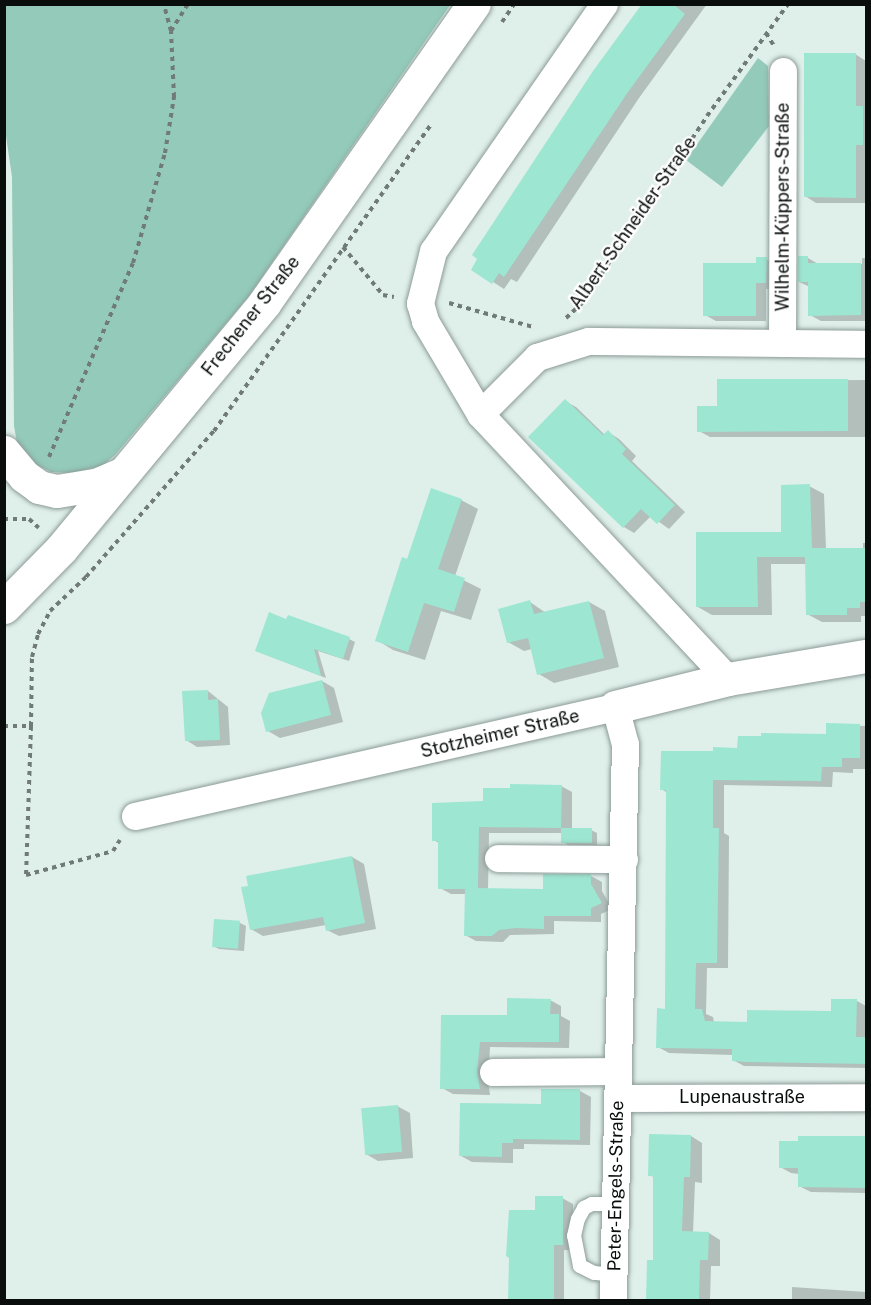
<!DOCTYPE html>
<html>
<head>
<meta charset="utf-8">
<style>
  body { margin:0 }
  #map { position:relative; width:871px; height:1305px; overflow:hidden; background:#dfefea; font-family:"Public Sans",sans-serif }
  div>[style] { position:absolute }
  .green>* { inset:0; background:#93caba }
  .shadow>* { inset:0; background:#0003 }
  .building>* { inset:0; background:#9de6d2; transform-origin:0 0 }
  .path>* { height:4px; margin-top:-2px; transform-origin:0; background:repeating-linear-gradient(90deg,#707a77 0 4.5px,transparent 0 9px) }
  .roads { filter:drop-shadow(0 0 2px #8c9b97) drop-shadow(0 0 2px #8c9b97) }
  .service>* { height:14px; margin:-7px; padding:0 7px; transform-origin:7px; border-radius:7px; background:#fff }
  .minor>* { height:27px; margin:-13.5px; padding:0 13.5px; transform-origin:13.5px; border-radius:13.5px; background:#fff }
  .tertiary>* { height:33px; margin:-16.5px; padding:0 16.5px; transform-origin:16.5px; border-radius:16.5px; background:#fff }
  .secondary>* { height:33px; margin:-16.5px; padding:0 16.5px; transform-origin:16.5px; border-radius:16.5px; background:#fff }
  span { translate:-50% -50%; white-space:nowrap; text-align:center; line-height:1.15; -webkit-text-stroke:4.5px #fff; paint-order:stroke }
  .street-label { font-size:18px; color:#090e0d }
  .frame { position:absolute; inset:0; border:6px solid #090e0d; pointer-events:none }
</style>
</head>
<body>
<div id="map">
  <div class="green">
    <i style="clip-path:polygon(4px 5px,450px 5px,249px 296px,115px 455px,102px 466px,72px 473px,51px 472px,29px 461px,18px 448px,14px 426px,12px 177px,4px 122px)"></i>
    <i style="clip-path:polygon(758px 58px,768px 66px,769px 126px,722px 187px,686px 160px)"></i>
  </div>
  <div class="shadow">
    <i style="clip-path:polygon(643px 4px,707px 4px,639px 98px,517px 282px,511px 279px,504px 289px,473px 269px)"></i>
    <i style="clip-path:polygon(855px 54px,866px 61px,866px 203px,816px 203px,805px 196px)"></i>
    <i style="clip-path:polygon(808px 258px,820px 265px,862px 264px,862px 258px,866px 258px,866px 321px,821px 321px,810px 315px,810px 287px,799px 282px)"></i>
    <i style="clip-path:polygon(766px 259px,777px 265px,777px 289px,766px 289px,766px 321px,716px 321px,705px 315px)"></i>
    <i style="clip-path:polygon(866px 380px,866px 437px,710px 437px,699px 431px,718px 407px,718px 381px)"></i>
    <i style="clip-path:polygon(565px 401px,576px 407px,605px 435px,608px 432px,619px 439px,636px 456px,632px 461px,685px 512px,669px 529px,651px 516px,634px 533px,624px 527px)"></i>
    <i style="clip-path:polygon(809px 486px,824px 494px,826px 550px,863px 550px,863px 543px,866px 543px,866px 616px,861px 616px,861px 622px,822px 622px,807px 614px,806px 564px,771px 564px,772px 615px,712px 615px,698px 607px,783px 533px)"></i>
    <i style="clip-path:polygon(461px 500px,478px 509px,455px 576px,481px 589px,471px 620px,441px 611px,425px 660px,393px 650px,377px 640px,408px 561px)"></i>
    <i style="clip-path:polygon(530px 602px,546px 613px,589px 602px,605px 611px,619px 667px,554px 683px,539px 674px,532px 649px,524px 651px,508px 642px)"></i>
    <i style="clip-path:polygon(349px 639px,355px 642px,349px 661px,318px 651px,326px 678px,256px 651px)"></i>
    <i style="clip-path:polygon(322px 681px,334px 688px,343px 722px,280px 738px,268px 731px)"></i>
    <i style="clip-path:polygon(208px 691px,228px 707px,230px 745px,197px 747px,186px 740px)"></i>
    <i style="clip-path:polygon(828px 725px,866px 726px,866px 769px,853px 769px,853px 773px,833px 772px,832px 787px,724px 785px,724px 833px,729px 836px,728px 968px,707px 968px,706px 1014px,713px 1017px,714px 1023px,749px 1023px,832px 1012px,857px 1001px,866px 1006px,866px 1068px,744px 1066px,733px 1060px,733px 1055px,669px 1053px,658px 1047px,666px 1010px,668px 793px,661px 789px,714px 753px,827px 735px)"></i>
    <i style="clip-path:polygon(561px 786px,572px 792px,572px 830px,591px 830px,597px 833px,597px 845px,568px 845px,563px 842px,563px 833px,489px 833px,488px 890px,545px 891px,591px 876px,602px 882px,602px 891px,612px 909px,601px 914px,601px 922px,554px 921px,554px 934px,510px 935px,503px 942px,476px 941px,465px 935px,466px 894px,451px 894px,440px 888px,440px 844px,434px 840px,484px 803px)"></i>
    <i style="clip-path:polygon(352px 857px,364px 864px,376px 929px,339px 936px,327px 930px,326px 925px,263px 936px,251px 929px)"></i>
    <i style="clip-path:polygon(215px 921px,240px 923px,246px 926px,244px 951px,219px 949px,213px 946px)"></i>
    <i style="clip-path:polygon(550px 1000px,561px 1006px,561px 1016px,570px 1021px,569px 1048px,490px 1047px,488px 1080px,490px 1095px,453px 1094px,442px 1088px,442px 1016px,508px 1017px)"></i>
    <i style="clip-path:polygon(580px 1091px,591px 1097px,590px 1145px,524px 1144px,524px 1149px,513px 1149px,513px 1163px,472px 1162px,461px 1156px,542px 1105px)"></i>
    <i style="clip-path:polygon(397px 1106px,410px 1113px,413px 1158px,378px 1161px,366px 1154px)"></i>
    <i style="clip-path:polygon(691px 1136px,702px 1143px,702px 1183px,695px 1182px,693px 1233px,709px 1233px,720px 1240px,720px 1266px,711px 1266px,710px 1300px,648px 1300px,649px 1261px,655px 1261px,655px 1178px,650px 1175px)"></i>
    <i style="clip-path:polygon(866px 1137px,866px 1193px,811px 1192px,799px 1186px,799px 1174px,791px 1173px,780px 1167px)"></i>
    <i style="clip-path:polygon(562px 1198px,573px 1204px,573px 1250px,564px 1250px,564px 1300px,510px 1300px,510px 1258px,536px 1211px)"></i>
    <i style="clip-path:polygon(792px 1287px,866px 1292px,866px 1300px,792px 1300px)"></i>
  </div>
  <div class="building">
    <i style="clip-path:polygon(642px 4px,673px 4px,685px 14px,628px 92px,504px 277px,499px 273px,492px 284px,471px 270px,477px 259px,472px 255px,593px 71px)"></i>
    <i style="clip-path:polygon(804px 53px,856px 53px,856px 106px,863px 106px,863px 145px,856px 145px,856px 198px,804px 197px)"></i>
    <i style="clip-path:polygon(798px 256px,808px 256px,808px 263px,861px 263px,861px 315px,808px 316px,808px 282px,798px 282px)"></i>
    <i style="clip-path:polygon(756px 257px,767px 257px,766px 283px,756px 283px,756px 316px,703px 316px,703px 263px,756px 263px)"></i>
    <i style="clip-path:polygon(717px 379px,848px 379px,848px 431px,697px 432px,697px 406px,717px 406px)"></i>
    <i style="clip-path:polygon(565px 399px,603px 435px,608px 430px,626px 449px,622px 454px,675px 505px,657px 524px,641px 509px,623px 528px,528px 437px)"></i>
    <i style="clip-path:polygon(810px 484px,812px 548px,867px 548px,867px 602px,860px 602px,860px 608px,847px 608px,847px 615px,806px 615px,805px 557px,757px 557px,758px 607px,696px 607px,696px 532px,781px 532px,781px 485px)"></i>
    <i style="clip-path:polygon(431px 488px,462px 499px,438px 569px,465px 578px,454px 612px,424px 603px,408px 652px,375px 641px,402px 557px,407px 559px)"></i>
    <i style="clip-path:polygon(530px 600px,534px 614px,589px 601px,604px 658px,537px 675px,528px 638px,507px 643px,498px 609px)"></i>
    <i style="clip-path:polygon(269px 612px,286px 619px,288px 615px,350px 637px,343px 659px,314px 649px,321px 676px,255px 651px)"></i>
    <i style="clip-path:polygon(322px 680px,331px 715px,266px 732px,261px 713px,269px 693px)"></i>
    <i style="clip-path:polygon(208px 690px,208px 700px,218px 699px,220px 740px,185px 741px,182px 691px)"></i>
    <i style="clip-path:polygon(826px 723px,860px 724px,860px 758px,842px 758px,842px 767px,822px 767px,821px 781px,713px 780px,713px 828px,719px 828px,717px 963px,696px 963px,695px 1009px,702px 1009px,705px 1021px,747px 1022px,747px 1010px,831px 1011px,831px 999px,857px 999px,856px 1037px,867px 1037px,867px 1064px,747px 1062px,732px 1061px,732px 1049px,656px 1048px,657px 1008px,665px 1009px,666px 790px,660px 790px,661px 751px,713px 751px,713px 747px,737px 748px,738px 736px,761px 736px,761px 733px,826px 734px)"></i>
    <i style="clip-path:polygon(510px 784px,562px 785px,561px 828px,479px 827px,478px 888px,543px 889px,543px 874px,591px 874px,591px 884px,602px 903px,591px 908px,591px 916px,544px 916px,544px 929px,516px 928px,499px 930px,492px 936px,464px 936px,465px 889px,438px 889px,438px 841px,432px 841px,432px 803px,483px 801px,483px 788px,510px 788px)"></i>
    <i style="left:561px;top:828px;width:31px;height:15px"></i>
    <i style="clip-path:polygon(352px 856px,365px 923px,326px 931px,323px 917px,250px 930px,241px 887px,248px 886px,246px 876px)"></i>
    <i style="left:214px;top:919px;width:26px;height:28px;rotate:4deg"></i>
    <i style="clip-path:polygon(507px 998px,551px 999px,550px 1014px,559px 1014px,559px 1042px,480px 1042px,477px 1072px,480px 1089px,440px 1089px,441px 1015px,507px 1015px)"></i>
    <i style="clip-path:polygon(541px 1089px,580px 1089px,580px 1140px,513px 1139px,513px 1143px,502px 1143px,502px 1157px,459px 1156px,460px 1103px,541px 1104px)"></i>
    <i style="left:398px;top:1105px;width:47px;height:37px;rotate:85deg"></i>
    <i style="clip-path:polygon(649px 1134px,691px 1135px,690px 1177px,684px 1177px,682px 1231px,709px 1232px,708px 1260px,700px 1260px,699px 1300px,646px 1300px,647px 1260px,653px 1260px,653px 1176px,648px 1176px)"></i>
    <i style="clip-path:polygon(798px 1136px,867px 1136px,867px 1188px,798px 1187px,798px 1168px,779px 1168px,779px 1141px,798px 1141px)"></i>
    <i style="clip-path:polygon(535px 1196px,563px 1196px,563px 1245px,554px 1245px,554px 1300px,508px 1300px,509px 1258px,506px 1256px,509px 1210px,535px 1210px)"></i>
  </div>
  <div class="path">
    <i style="left:502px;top:22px;width:22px;rotate:-56deg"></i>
    <i style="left:171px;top:31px;width:32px;rotate:-58deg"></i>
    <i style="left:766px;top:33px;width:15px;rotate:58deg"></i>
    <i style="left:343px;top:247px;width:62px;rotate:50.2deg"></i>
    <i style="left:383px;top:295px;width:11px;rotate:10deg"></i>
    <i style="left:449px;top:303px;width:87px;rotate:15.9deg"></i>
    <i style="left:566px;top:318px;width:22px;rotate:-43deg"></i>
    <i style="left:582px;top:303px;width:225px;rotate:-56.2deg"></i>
    <i style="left:707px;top:116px;width:138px;rotate:-54.1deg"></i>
    <i style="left:49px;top:457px;width:211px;rotate:-66.6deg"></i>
    <i style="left:133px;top:263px;width:115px;rotate:-73.8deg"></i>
    <i style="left:165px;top:153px;width:57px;rotate:-80.9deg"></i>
    <i style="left:174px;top:97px;width:66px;rotate:-92.6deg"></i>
    <i style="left:171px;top:31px;width:28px;rotate:-105deg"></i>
    <i style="left:4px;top:519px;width:25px"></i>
    <i style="left:29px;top:519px;width:13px;rotate:42deg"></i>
    <i style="left:4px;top:726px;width:27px"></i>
    <i style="left:31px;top:726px;width:69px;rotate:-89.2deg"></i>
    <i style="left:32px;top:657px;width:24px;rotate:-75deg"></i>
    <i style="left:38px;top:634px;width:26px;rotate:-62deg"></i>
    <i style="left:50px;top:611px;width:50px;rotate:-43.4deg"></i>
    <i style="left:86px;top:577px;width:194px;rotate:-48.8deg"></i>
    <i style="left:214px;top:431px;width:374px;rotate:-54.7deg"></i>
    <i style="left:31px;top:726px;width:149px;rotate:91.9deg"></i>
    <i style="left:26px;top:875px;width:90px;rotate:-15.4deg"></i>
    <i style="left:113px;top:851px;width:13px;rotate:-58deg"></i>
  </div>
  <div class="roads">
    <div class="service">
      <i style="left:614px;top:1275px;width:20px;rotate:-174deg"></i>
      <i style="left:594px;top:1273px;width:16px;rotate:-153deg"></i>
      <i style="left:580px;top:1266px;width:31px;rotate:-101deg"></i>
      <i style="left:574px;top:1236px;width:17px;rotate:-77deg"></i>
      <i style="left:578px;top:1219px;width:13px;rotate:-61deg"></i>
      <i style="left:584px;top:1208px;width:9px;rotate:-27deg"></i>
      <i style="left:592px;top:1204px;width:24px"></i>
    </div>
    <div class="minor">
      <i style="left:604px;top:4px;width:300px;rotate:124.7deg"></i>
      <i style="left:433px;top:251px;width:54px;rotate:104deg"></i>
      <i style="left:420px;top:303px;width:19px;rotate:74deg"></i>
      <i style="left:425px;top:321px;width:108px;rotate:59.4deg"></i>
      <i style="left:480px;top:414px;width:363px;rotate:46.9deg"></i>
      <i style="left:782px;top:343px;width:272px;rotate:-89.8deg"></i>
      <i style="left:480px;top:414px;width:81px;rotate:-45deg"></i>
      <i style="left:537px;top:357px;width:53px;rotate:-17.4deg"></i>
      <i style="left:588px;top:341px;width:278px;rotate:0.6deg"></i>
      <i style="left:135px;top:816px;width:492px;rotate:-12.8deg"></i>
      <i style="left:615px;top:707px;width:38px;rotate:75deg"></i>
      <i style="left:625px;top:744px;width:556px;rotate:91.24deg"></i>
      <i style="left:498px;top:858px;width:126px;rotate:0.5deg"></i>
      <i style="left:493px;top:1072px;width:125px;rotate:-0.5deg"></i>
      <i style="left:618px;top:1098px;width:248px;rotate:-0.2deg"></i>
    </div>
    <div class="tertiary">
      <i style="left:615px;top:707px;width:116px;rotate:-13.9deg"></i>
      <i style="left:728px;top:679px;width:140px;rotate:-9.5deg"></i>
    </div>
    <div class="secondary">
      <i style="left:4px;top:452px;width:31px;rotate:50deg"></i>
      <i style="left:24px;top:476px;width:19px;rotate:36deg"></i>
      <i style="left:39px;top:487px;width:18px;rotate:13deg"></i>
      <i style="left:57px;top:491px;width:39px;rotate:-9deg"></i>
      <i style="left:96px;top:485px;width:28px;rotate:-23deg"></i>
      <i style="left:4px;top:607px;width:81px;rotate:-45.5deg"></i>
      <i style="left:61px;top:549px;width:320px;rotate:-50.4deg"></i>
      <i style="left:265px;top:302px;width:364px;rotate:-55deg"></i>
    </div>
  </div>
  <div class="street-label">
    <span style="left:783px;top:207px;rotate:-90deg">Wilhelm-Küppers-Straße</span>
    <span style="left:633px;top:223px;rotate:-55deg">Albert-Schneider-Straße</span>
    <span style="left:251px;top:316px;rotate:-52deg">Frechener Straße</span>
    <span style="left:500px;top:734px;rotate:-13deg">Stotzheimer Straße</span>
    <span style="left:742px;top:1097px">Lupenaustraße</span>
    <span style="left:616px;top:1186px;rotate:-89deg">Peter-Engels-Straße</span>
  </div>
  <div class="frame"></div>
</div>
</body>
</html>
